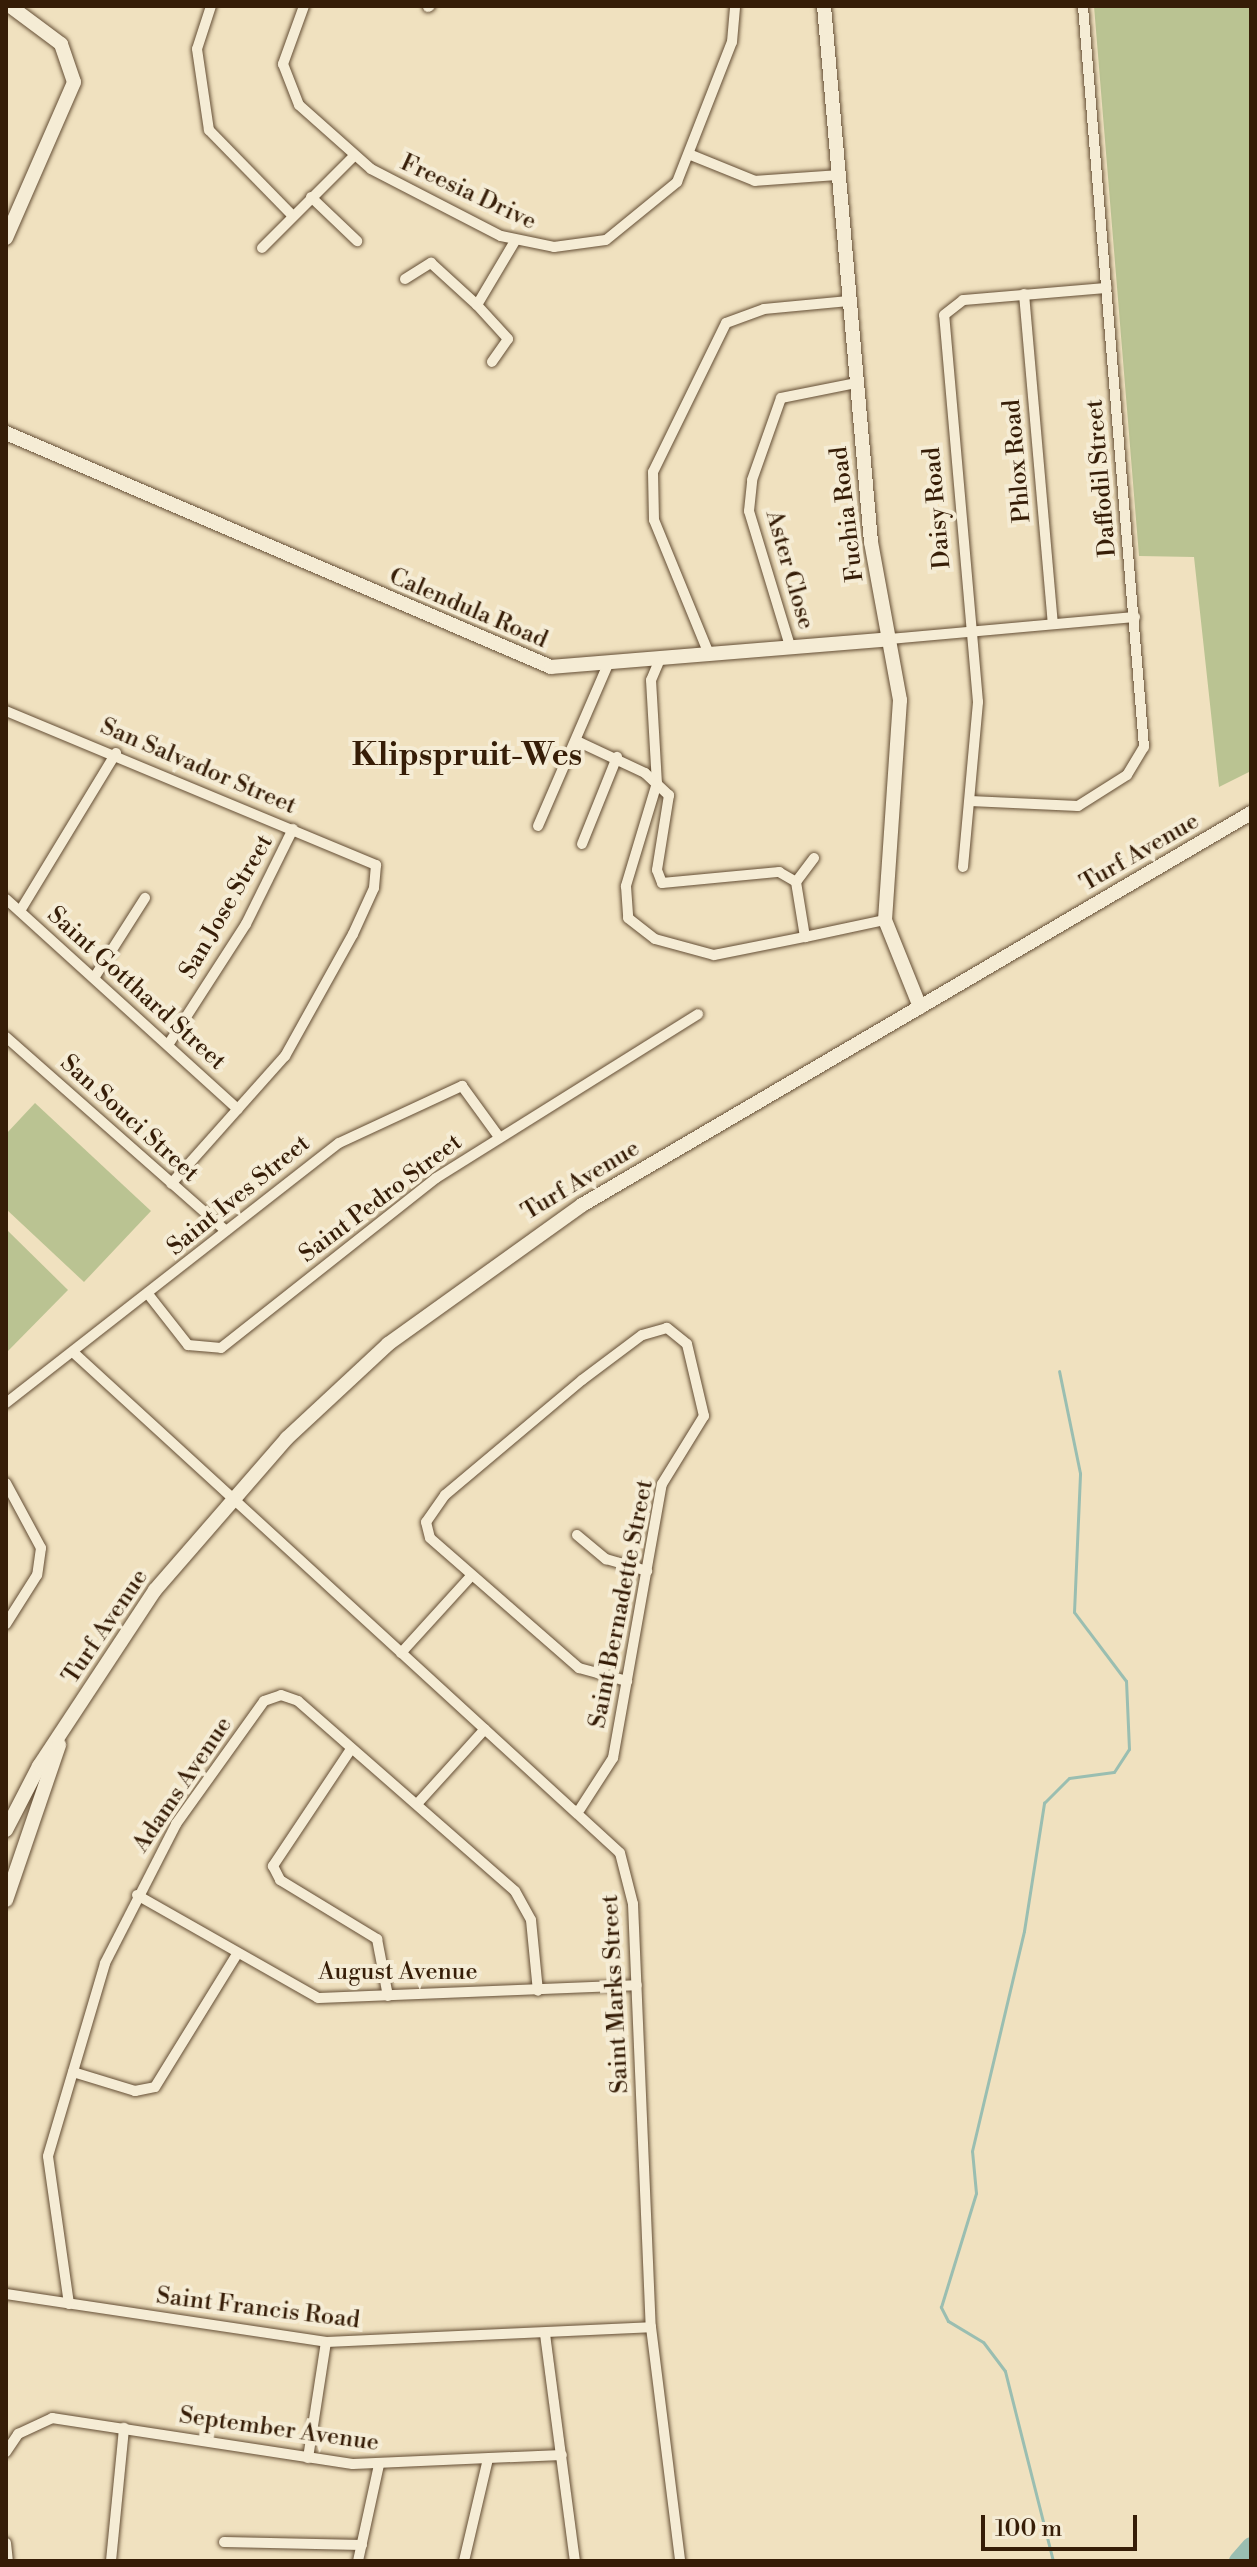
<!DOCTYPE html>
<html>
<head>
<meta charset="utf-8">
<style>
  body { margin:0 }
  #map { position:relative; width:1257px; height:2567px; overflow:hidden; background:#f0e1bf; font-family:"Libre Bodoni",serif }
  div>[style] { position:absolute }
  .green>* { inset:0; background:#bac392 }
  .stream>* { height:3px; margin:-1.5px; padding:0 1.5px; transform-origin:1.5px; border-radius:1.5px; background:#9abeb1 }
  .river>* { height:18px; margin:-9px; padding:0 9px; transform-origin:9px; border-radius:9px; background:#9abeb1 }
  .roads { filter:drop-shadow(0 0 2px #644e35) drop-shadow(0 0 2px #644e35) }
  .street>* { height:10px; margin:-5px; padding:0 5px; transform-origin:5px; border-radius:5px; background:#f5ecd5 }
  .secondary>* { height:14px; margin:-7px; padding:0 7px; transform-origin:7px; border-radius:7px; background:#f5ecd5 }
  span { translate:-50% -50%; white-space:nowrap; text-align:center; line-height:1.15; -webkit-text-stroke:8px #f5ecd5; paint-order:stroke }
  .street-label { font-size:24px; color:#361d07 }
  .district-label { font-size:32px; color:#361d07; font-weight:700 }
  .frame { position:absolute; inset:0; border:8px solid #361d07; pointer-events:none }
  .scale { position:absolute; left:981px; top:2515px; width:156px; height:36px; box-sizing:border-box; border:4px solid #361d07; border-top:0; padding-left:10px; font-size:24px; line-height:28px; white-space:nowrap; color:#361d07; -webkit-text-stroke:6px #f5ecd5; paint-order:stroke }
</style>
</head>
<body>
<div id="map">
  <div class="green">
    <i style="clip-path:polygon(1094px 6px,1251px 6px,1251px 771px,1219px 787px,1194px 557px,1139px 556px)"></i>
    <i style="clip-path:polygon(35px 1103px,151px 1211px,84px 1282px,6px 1209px,6px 1134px)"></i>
    <i style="clip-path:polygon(6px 1229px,68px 1290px,6px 1353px)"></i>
  </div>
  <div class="stream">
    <i style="left:1053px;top:2561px;width:196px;rotate:-104.2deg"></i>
    <i style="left:1005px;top:2371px;width:36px;rotate:-127deg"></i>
    <i style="left:983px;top:2342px;width:41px;rotate:-149deg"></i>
    <i style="left:948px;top:2321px;width:16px;rotate:-117deg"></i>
    <i style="left:941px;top:2307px;width:119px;rotate:-72.9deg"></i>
    <i style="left:976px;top:2193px;width:42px;rotate:-95.4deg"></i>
    <i style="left:972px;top:2151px;width:226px;rotate:-76.7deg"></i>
    <i style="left:1024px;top:1931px;width:130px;rotate:-81.1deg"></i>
    <i style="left:1044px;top:1803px;width:35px;rotate:-45deg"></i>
    <i style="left:1069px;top:1778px;width:45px;rotate:-7.6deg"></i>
    <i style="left:1114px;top:1772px;width:27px;rotate:-57deg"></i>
    <i style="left:1129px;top:1749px;width:68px;rotate:-92.5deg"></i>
    <i style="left:1126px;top:1681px;width:86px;rotate:-127deg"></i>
    <i style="left:1074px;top:1612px;width:139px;rotate:-87.5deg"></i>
    <i style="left:1080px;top:1473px;width:104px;rotate:-101.6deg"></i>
  </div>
  <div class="river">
    <i style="left:1238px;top:2561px;width:20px;rotate:-49deg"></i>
  </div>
  <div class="roads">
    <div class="street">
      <i style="left:211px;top:6px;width:45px;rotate:108deg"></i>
      <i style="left:197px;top:49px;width:82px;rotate:81.6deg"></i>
      <i style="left:209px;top:130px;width:119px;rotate:45.7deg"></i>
      <i style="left:304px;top:6px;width:62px;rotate:109.9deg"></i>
      <i style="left:283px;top:64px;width:44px;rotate:68.7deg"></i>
      <i style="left:299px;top:105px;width:96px;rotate:41.6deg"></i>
      <i style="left:371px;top:169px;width:146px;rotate:27.3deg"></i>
      <i style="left:501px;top:236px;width:54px;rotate:11.7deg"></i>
      <i style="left:554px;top:247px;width:52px;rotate:-7.7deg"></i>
      <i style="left:606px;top:240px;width:92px;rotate:-39.2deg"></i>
      <i style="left:677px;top:182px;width:150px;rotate:-68.6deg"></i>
      <i style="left:732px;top:42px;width:36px;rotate:-85deg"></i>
      <i style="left:428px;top:7px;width:2px;rotate:-27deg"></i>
      <i style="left:691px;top:155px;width:69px;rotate:22.1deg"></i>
      <i style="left:755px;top:181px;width:84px;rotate:-4.1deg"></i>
      <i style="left:311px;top:197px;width:64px;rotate:43.7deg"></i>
      <i style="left:262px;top:248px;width:129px;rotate:-45deg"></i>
      <i style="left:405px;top:279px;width:31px;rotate:-32deg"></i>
      <i style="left:431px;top:263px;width:62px;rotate:42.4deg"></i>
      <i style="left:477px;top:305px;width:46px;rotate:47.6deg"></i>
      <i style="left:508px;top:339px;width:28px;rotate:125deg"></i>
      <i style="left:1024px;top:294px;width:331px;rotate:85deg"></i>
      <i style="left:477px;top:305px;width:74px;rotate:-59.3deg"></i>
      <i style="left:889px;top:639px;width:247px;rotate:-5.1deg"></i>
      <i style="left:790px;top:646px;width:141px;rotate:-106.9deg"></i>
      <i style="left:749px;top:511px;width:31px;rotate:-84deg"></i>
      <i style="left:752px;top:480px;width:87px;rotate:-70.5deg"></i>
      <i style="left:781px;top:398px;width:76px;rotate:-11.3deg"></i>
      <i style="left:709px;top:654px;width:145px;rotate:-112.3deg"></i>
      <i style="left:654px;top:520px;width:48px;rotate:-91.2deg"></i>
      <i style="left:653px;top:472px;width:166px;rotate:-63.9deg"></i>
      <i style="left:726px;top:323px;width:40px;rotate:-20.2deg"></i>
      <i style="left:764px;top:309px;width:85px;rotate:-5.4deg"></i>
      <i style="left:660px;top:659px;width:23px;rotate:113deg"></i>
      <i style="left:651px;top:680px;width:103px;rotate:86.7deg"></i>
      <i style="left:657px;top:783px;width:108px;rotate:106.8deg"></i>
      <i style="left:626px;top:886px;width:32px;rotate:86deg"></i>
      <i style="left:628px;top:918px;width:34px;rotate:38deg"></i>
      <i style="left:655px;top:939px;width:61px;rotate:15.2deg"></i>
      <i style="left:714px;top:955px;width:93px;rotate:-11.2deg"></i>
      <i style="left:6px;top:711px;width:401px;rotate:22.6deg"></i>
      <i style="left:376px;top:865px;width:23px;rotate:95deg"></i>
      <i style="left:374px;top:888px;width:51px;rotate:114.5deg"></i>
      <i style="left:353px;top:934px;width:140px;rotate:119.1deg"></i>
      <i style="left:285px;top:1056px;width:171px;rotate:131.7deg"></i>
      <i style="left:579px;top:742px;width:73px;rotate:25.2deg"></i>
      <i style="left:645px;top:773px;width:33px;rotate:43deg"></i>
      <i style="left:669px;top:795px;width:76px;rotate:99.1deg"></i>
      <i style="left:657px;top:870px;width:14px;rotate:69deg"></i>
      <i style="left:662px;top:883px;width:118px;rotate:-5.4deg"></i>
      <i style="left:779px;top:872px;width:20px;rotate:30deg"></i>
      <i style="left:796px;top:882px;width:56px;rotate:80.7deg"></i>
      <i style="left:805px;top:937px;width:82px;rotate:-12deg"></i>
      <i style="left:970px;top:801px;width:108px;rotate:2.7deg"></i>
      <i style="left:1078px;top:806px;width:58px;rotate:-32.3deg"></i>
      <i style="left:1127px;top:775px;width:33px;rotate:-59deg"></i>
      <i style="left:1144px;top:747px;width:744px;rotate:-94.71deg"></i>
      <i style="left:538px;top:826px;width:176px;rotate:-66.6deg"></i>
      <i style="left:582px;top:844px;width:94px;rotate:-68.1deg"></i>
      <i style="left:963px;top:867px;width:166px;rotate:-84.8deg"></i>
      <i style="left:978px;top:702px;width:388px;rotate:-95deg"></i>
      <i style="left:944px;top:315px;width:24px;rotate:-38deg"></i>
      <i style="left:963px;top:300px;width:144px;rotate:-4.8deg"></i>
      <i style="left:796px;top:882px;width:30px;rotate:-53deg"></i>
      <i style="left:6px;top:899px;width:313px;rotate:42.2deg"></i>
      <i style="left:20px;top:911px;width:185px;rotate:-58.7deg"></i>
      <i style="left:94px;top:978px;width:95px;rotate:-57.5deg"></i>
      <i style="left:6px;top:1037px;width:293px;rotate:41.4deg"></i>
      <i style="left:168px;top:1045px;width:144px;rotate:-57.2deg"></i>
      <i style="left:246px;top:924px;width:106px;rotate:-63.7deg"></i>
      <i style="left:148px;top:1294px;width:65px;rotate:51.9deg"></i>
      <i style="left:188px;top:1345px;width:33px;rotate:5deg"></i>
      <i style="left:221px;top:1348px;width:274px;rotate:-38.3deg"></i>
      <i style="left:436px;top:1178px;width:309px;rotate:-32deg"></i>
      <i style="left:74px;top:1353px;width:740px;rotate:42.48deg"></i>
      <i style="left:620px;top:1853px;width:53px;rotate:75.7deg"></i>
      <i style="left:633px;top:1904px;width:423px;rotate:87.6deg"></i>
      <i style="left:651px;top:2327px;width:236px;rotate:82.9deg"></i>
      <i style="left:6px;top:1403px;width:422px;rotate:-38deg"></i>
      <i style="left:339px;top:1143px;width:136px;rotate:-24.9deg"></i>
      <i style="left:462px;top:1086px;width:63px;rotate:54deg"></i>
      <i style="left:6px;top:1483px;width:74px;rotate:61.7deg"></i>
      <i style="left:41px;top:1548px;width:27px;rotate:98deg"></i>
      <i style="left:37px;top:1575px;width:58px;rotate:122.3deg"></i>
      <i style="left:577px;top:1535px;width:38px;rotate:40deg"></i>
      <i style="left:606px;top:1559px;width:43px;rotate:16.3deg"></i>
      <i style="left:401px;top:1653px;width:105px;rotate:-47.7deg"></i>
      <i style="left:351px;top:1749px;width:141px;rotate:123.7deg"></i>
      <i style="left:273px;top:1866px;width:16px;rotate:63deg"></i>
      <i style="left:280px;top:1880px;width:114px;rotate:31.3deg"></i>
      <i style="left:377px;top:1939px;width:58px;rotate:79.1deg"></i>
      <i style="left:417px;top:1804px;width:101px;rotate:-47.8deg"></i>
      <i style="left:580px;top:1809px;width:61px;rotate:-57.1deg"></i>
      <i style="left:613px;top:1758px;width:278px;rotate:-79.9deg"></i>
      <i style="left:662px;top:1484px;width:80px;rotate:-58.3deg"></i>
      <i style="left:704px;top:1416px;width:74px;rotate:-103.3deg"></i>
      <i style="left:687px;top:1344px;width:26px;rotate:-141deg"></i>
      <i style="left:667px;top:1328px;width:26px;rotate:164deg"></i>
      <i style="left:642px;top:1335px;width:75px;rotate:143.1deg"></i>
      <i style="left:582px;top:1380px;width:179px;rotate:140deg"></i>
      <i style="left:445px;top:1495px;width:33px;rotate:125deg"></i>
      <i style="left:426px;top:1522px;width:16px;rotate:76deg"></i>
      <i style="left:430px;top:1538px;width:198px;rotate:41.1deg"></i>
      <i style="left:579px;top:1668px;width:50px;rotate:15.2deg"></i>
      <i style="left:137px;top:1895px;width:208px;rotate:29.6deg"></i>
      <i style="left:318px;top:1998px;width:319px;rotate:-2.3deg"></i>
      <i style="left:73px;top:2072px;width:65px;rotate:17deg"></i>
      <i style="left:135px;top:2091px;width:20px;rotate:-11deg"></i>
      <i style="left:155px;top:2087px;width:154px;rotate:-58.3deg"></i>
      <i style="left:6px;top:2294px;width:324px;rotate:8.5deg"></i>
      <i style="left:326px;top:2342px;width:325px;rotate:-2.6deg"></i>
      <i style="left:69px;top:2304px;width:149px;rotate:-98.1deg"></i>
      <i style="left:48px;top:2156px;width:201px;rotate:-73.5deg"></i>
      <i style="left:105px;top:1963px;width:156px;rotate:-62.9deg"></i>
      <i style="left:176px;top:1824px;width:151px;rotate:-54.4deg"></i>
      <i style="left:264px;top:1701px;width:18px;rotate:-19deg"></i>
      <i style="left:281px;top:1695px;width:18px;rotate:19deg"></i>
      <i style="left:298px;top:1701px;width:288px;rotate:41.2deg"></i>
      <i style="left:515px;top:1891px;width:33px;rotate:61deg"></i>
      <i style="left:531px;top:1920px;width:71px;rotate:84.4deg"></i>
      <i style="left:545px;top:2334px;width:229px;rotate:82.5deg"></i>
      <i style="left:6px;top:2452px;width:22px;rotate:-56deg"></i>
      <i style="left:18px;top:2434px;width:38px;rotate:-25deg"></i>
      <i style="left:52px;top:2418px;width:304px;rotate:8.7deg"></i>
      <i style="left:353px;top:2464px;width:209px;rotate:-2.5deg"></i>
      <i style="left:308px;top:2458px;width:117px;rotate:-81.2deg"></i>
      <i style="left:224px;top:2542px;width:138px;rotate:1.2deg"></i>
      <i style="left:6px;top:2543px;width:18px;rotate:84deg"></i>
      <i style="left:111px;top:2561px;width:134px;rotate:-84.4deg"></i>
      <i style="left:358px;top:2561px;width:98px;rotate:-77.7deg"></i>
      <i style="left:464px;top:2561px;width:105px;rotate:-76.8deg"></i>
    </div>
    <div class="secondary">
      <i style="left:824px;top:6px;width:538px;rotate:84.99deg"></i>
      <i style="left:871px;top:542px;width:161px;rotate:79.6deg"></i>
      <i style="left:900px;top:700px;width:221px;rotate:93.9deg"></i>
      <i style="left:885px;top:920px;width:94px;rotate:68.1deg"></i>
      <i style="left:6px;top:238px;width:170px;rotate:-66.4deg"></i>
      <i style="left:74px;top:82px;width:40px;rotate:-108.9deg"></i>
      <i style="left:61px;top:44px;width:64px;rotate:-143.3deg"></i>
      <i style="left:6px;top:433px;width:593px;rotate:23.24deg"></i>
      <i style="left:551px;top:667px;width:339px;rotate:-4.7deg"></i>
      <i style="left:6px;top:1830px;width:72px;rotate:-62.7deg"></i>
      <i style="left:39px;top:1766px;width:211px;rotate:-56.6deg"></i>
      <i style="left:155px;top:1590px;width:201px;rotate:-49deg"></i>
      <i style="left:287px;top:1438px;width:138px;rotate:-42.9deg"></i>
      <i style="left:388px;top:1344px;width:239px;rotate:-35.6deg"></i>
      <i style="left:582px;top:1205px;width:775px;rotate:-30.37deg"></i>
      <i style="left:6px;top:1900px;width:164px;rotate:-71.1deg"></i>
    </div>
  </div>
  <div class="street-label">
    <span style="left:468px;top:193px;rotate:25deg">Freesia Drive</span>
    <span style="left:1018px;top:461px;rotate:-95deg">Phlox Road</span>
    <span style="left:1102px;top:478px;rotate:-95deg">Daffodil Street</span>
    <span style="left:938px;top:508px;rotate:-95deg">Daisy Road</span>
    <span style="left:848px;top:514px;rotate:-97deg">Fuchia Road</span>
    <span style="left:789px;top:570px;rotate:74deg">Aster Close</span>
    <span style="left:468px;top:609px;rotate:23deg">Calendula Road</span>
    <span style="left:198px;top:767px;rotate:23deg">San Salvador Street</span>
    <span style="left:1140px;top:853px;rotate:-30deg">Turf Avenue</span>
    <span style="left:227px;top:907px;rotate:-60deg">San Jose Street</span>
    <span style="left:136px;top:989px;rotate:42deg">Saint Gotthard Street</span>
    <span style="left:129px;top:1119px;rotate:42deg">San Souci Street</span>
    <span style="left:581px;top:1181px;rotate:-31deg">Turf Avenue</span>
    <span style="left:239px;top:1196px;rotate:-39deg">Saint Ives Street</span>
    <span style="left:381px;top:1199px;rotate:-37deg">Saint Pedro Street</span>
    <span style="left:622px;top:1604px;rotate:-79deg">Saint Bernadette Street</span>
    <span style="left:106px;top:1627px;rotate:-56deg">Turf Avenue</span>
    <span style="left:183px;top:1785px;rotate:-56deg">Adams Avenue</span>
    <span style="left:398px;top:1973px">August Avenue</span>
    <span style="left:616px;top:1994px;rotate:-93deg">Saint Marks Street</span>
    <span style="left:258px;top:2309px;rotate:7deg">Saint Francis Road</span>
    <span style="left:279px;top:2430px;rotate:8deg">September Avenue</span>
  </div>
  <div class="district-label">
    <span style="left:467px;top:755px">Klipspruit-Wes</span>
  </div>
  <div class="frame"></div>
  <div class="scale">100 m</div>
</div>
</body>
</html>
